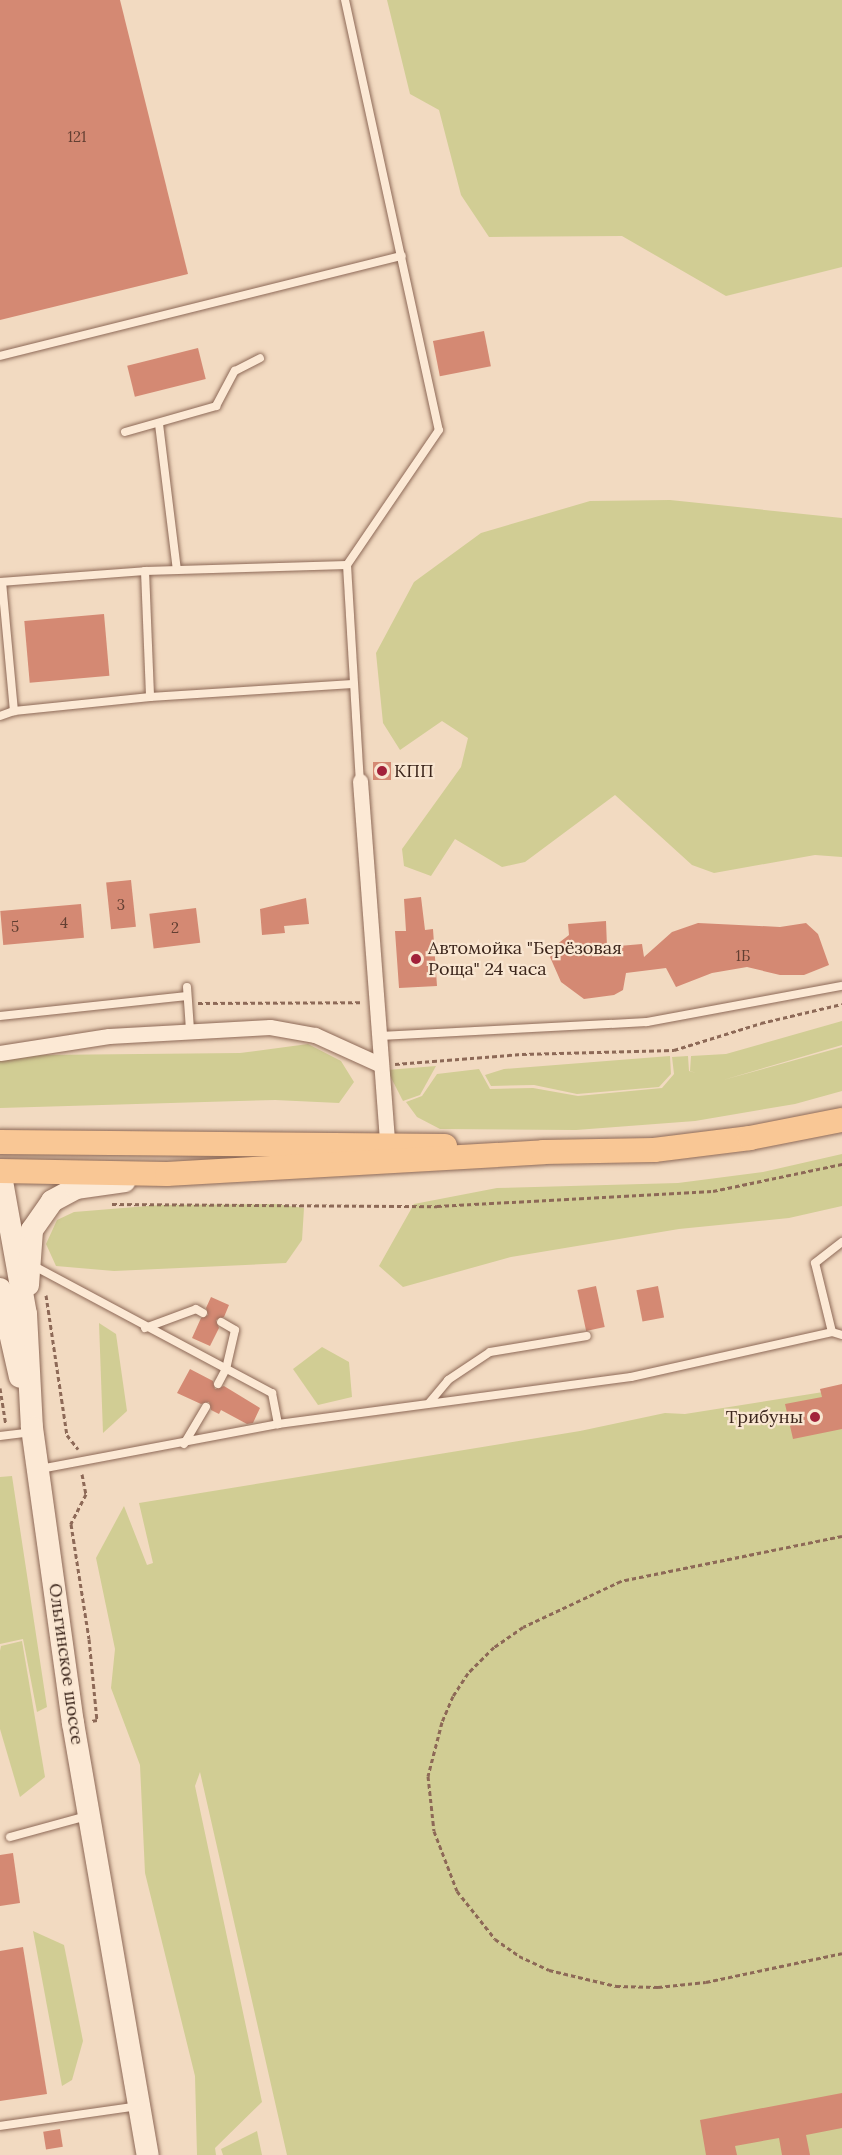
<!DOCTYPE html>
<html>
<head>
<meta charset="utf-8">
<style>
  body { margin:0 }
  #map { position:relative; width:842px; height:2155px; overflow:hidden; background:#f2dac1; font-family:Lora,serif }
  div>[style] { position:absolute }
  .green>* { inset:0; background:#d1cd94 }
  .building>* { inset:0; background:#d48973; transform-origin:0 0 }
  .path>* { height:3px; margin-top:-1.5px; transform-origin:0; background:repeating-linear-gradient(90deg,#8d6957 0 4.5px,transparent 0 7.5px) }
  .roads { filter:drop-shadow(0 0 2px #8d6957) drop-shadow(0 0 2px #8d6957) }
  .lane>* { height:8px; margin:-4px; padding:0 4px; transform-origin:4px; border-radius:4px; background:#fce9d5 }
  .street>* { height:15px; margin:-7.5px; padding:0 7.5px; transform-origin:7.5px; border-radius:7.5px; background:#fce9d5 }
  .secondary>* { height:22px; margin:-11px; padding:0 11px; transform-origin:11px; border-radius:11px; background:#fce9d5 }
  .primary>* { height:24px; margin:-12px; padding:0 12px; transform-origin:12px; border-radius:12px; background:#f9c795 }
  .dots>* { width:16px; height:16px; translate:-50% -50%; box-sizing:border-box; border:3px solid #f9e6d1; border-radius:50% }
  span { translate:-50% -50%; white-space:nowrap; text-align:center; line-height:1.15; -webkit-text-stroke:4.5px #f9e6d1; paint-order:stroke }
  .number-label { font-size:15px; color:#623f32 }
  .number-label span { -webkit-text-stroke-width:0 }
  .poi-label { font-size:18px; color:#3c261c }
  .left { translate:0 -50%; text-align:left }
  .right { translate:-100% -50%; text-align:right }
  .street-label { font-size:18px; color:#3c261c }
</style>
</head>
<body>
<div id="map">
  <div class="green">
    <i style="clip-path:polygon(387px 0,842px 0,842px 267px,726px 296px,622px 236px,489px 237px,461px 195px,439px 110px,410px 94px)"></i>
    <i style="clip-path:polygon(670px 500px,842px 518px,842px 857px,815px 855px,714px 873px,692px 865px,615px 795px,525px 862px,502px 867px,455px 839px,431px 876px,404px 866px,402px 849px,461px 767px,468px 738px,442px 721px,400px 750px,383px 723px,376px 653px,414px 582px,481px 533px,590px 501px)"></i>
    <i style="clip-path:polygon(842px 1021px,842px 1045px,723px 1080px,842px 1047px,842px 1091px,795px 1104px,695px 1121px,576px 1130px,440px 1129px,417px 1117px,406px 1102px,422px 1096px,437px 1074px,479px 1069px,490px 1089px,533px 1088px,578px 1096px,662px 1088px,674px 1074px,672px 1057px,688px 1056px,689px 1071px,696px 1073px,690px 1071px,691px 1056px,726px 1054px)"></i>
    <i style="clip-path:polygon(308px 1044px,341px 1061px,354px 1082px,339px 1103px,275px 1100px,0 1108px,0 1061px,41px 1055px,240px 1053px)"></i>
    <i style="clip-path:polygon(670px 1056px,671px 1074px,659px 1087px,577px 1094px,534px 1085px,491px 1086px,485px 1075px,504px 1069px)"></i>
    <i style="clip-path:polygon(436px 1066px,420px 1095px,403px 1101px,387px 1070px)"></i>
    <i style="clip-path:polygon(842px 1154px,842px 1206px,789px 1218px,679px 1229px,511px 1257px,403px 1287px,379px 1266px,414px 1204px,497px 1188px,678px 1183px,763px 1172px)"></i>
    <i style="clip-path:polygon(275px 1204px,304px 1208px,302px 1240px,286px 1263px,114px 1271px,56px 1266px,46px 1244px,57px 1220px,74px 1212px,160px 1205px)"></i>
    <i style="clip-path:polygon(99px 1323px,116px 1334px,127px 1411px,103px 1433px)"></i>
    <i style="clip-path:polygon(322px 1347px,349px 1362px,352px 1397px,318px 1405px,293px 1369px)"></i>
    <i style="clip-path:polygon(842px 1389px,842px 2155px,287px 2155px,200px 1772px,195px 1786px,262px 2102px,215px 2148px,216px 2155px,197px 2155px,195px 2076px,145px 1873px,140px 1765px,111px 1688px,115px 1649px,96px 1558px,124px 1506px,147px 1565px,153px 1563px,139px 1503px,580px 1431px,665px 1413px,685px 1414px)"></i>
    <i style="clip-path:polygon(12px 1476px,47px 1707px,37px 1712px,23px 1639px,0 1644px,0 1477px)"></i>
    <i style="clip-path:polygon(22px 1641px,45px 1777px,20px 1797px,0 1729px,0 1651px,1px 1646px)"></i>
    <i style="clip-path:polygon(33px 1931px,64px 1945px,83px 2041px,72px 2080px,62px 2086px)"></i>
    <i style="clip-path:polygon(257px 2131px,262px 2155px,223px 2155px,221px 2149px)"></i>
  </div>
  <div class="building">
    <i style="clip-path:polygon(0 0,120px 0,188px 274px,0 320px)"></i>
    <i style="left:484px;top:331px;width:36px;height:52px;rotate:79deg"></i>
    <i style="left:198px;top:348px;width:32px;height:73px;rotate:76deg"></i>
    <i style="left:104px;top:614px;width:62px;height:80px;rotate:85deg"></i>
    <i style="left:373px;top:762px;width:18px;height:18px"></i>
    <i style="left:131px;top:880px;width:47px;height:25px;rotate:84deg"></i>
    <i style="clip-path:polygon(421px 897px,425px 930px,433px 929px,437px 986px,399px 988px,395px 931px,406px 931px,404px 899px)"></i>
    <i style="clip-path:polygon(306px 898px,309px 924px,284px 926px,285px 933px,262px 935px,260px 909px)"></i>
    <i style="left:81px;top:904px;width:34px;height:81px;rotate:85deg"></i>
    <i style="left:196px;top:908px;width:35px;height:47px;rotate:83deg"></i>
    <i style="clip-path:polygon(606px 921px,607px 947px,642px 944px,644px 957px,672px 932px,698px 923px,780px 927px,806px 923px,818px 934px,829px 965px,804px 975px,780px 975px,747px 967px,712px 973px,676px 987px,666px 968px,626px 973px,623px 990px,614px 995px,584px 999px,561px 982px,550px 957px,556px 945px,569px 935px,568px 924px)"></i>
    <i style="left:596px;top:1286px;width:42px;height:19px;rotate:78deg"></i>
    <i style="left:658px;top:1286px;width:32px;height:22px;rotate:79deg"></i>
    <i style="clip-path:polygon(211px 1297px,229px 1305px,224px 1317px,216px 1320px,219px 1328px,210px 1346px,192px 1338px,201px 1318px,208px 1315px,206px 1308px)"></i>
    <i style="clip-path:polygon(190px 1369px,213px 1381px,215px 1389px,224px 1386px,260px 1408px,253px 1423px,247px 1424px,221px 1410px,219px 1414px,211px 1410px,209px 1402px,201px 1404px,177px 1393px)"></i>
    <i style="clip-path:polygon(842px 1384px,842px 1429px,793px 1439px,785px 1404px,822px 1397px,820px 1389px)"></i>
    <i style="clip-path:polygon(13px 1853px,20px 1903px,0 1906px,0 1855px)"></i>
    <i style="clip-path:polygon(23px 1947px,47px 2094px,0 2101px,0 1951px)"></i>
    <i style="clip-path:polygon(842px 2093px,842px 2128px,806px 2135px,810px 2155px,782px 2155px,779px 2138px,735px 2146px,737px 2155px,706px 2155px,700px 2120px)"></i>
    <i style="left:60px;top:2129px;width:18px;height:17px;rotate:81deg"></i>
  </div>
  <div class="path">
    <i style="left:198px;top:1003px;width:165px;rotate:-0.3deg"></i>
    <i style="left:395px;top:1064px;width:127px;rotate:-4.5deg"></i>
    <i style="left:522px;top:1054px;width:152px;rotate:-1.5deg"></i>
    <i style="left:674px;top:1050px;width:91px;rotate:-17.2deg"></i>
    <i style="left:761px;top:1023px;width:83px;rotate:-13.2deg"></i>
    <i style="left:112px;top:1204px;width:325px;rotate:0.4deg"></i>
    <i style="left:437px;top:1206px;width:276px;rotate:-3.1deg"></i>
    <i style="left:713px;top:1191px;width:132px;rotate:-11.8deg"></i>
    <i style="left:46px;top:1295px;width:142px;rotate:81.5deg"></i>
    <i style="left:67px;top:1435px;width:18px;rotate:52deg"></i>
    <i style="left:0;top:1388px;width:36px;rotate:81deg"></i>
    <i style="left:82px;top:1474px;width:20px;rotate:79deg"></i>
    <i style="left:86px;top:1494px;width:34px;rotate:117deg"></i>
    <i style="left:71px;top:1524px;width:116px;rotate:81.1deg"></i>
    <i style="left:89px;top:1639px;width:81px;rotate:84.4deg"></i>
    <i style="left:97px;top:1720px;width:6px;rotate:171deg"></i>
    <i style="left:842px;top:1536px;width:226px;rotate:168.5deg"></i>
    <i style="left:621px;top:1581px;width:108px;rotate:154.9deg"></i>
    <i style="left:523px;top:1627px;width:35px;rotate:145deg"></i>
    <i style="left:494px;top:1647px;width:37px;rotate:135deg"></i>
    <i style="left:468px;top:1673px;width:27px;rotate:123deg"></i>
    <i style="left:453px;top:1696px;width:28px;rotate:113deg"></i>
    <i style="left:442px;top:1722px;width:56px;rotate:104.5deg"></i>
    <i style="left:428px;top:1776px;width:55px;rotate:83.8deg"></i>
    <i style="left:434px;top:1831px;width:64px;rotate:69deg"></i>
    <i style="left:457px;top:1891px;width:61px;rotate:51.6deg"></i>
    <i style="left:495px;top:1939px;width:29px;rotate:35deg"></i>
    <i style="left:519px;top:1956px;width:33px;rotate:25deg"></i>
    <i style="left:549px;top:1970px;width:69px;rotate:13.4deg"></i>
    <i style="left:616px;top:1986px;width:42px;rotate:1.4deg"></i>
    <i style="left:658px;top:1987px;width:48px;rotate:-5.9deg"></i>
    <i style="left:706px;top:1982px;width:139px;rotate:-12deg"></i>
  </div>
  <div class="roads">
    <div class="lane">
      <i style="left:345px;top:0;width:440px;rotate:77.7deg"></i>
      <i style="left:439px;top:430px;width:163px;rotate:124.3deg"></i>
      <i style="left:347px;top:565px;width:216px;rotate:86.6deg"></i>
      <i style="left:0;top:356px;width:414px;rotate:-14deg"></i>
      <i style="left:159px;top:424px;width:147px;rotate:83deg"></i>
      <i style="left:125px;top:432px;width:95px;rotate:-15.9deg"></i>
      <i style="left:216px;top:406px;width:40px;rotate:-62deg"></i>
      <i style="left:235px;top:371px;width:28px;rotate:-27deg"></i>
      <i style="left:145px;top:571px;width:126px;rotate:87.7deg"></i>
      <i style="left:0;top:582px;width:145px;rotate:-4.3deg"></i>
      <i style="left:145px;top:571px;width:202px;rotate:-1.7deg"></i>
      <i style="left:2px;top:582px;width:130px;rotate:84.7deg"></i>
      <i style="left:14px;top:711px;width:137px;rotate:-5.9deg"></i>
      <i style="left:150px;top:697px;width:203px;rotate:-3.7deg"></i>
      <i style="left:0;top:716px;width:15px;rotate:-20deg"></i>
      <i style="left:187px;top:987px;width:43px;rotate:86deg"></i>
      <i style="left:0;top:1016px;width:188px;rotate:-6.1deg"></i>
      <i style="left:380px;top:1036px;width:267px;rotate:-3deg"></i>
      <i style="left:647px;top:1022px;width:198px;rotate:-10.5deg"></i>
      <i style="left:34px;top:1266px;width:270px;rotate:28.1deg"></i>
      <i style="left:272px;top:1393px;width:32px;rotate:79deg"></i>
      <i style="left:145px;top:1328px;width:54px;rotate:-20.4deg"></i>
      <i style="left:196px;top:1309px;width:8px;rotate:30deg"></i>
      <i style="left:832px;top:1332px;width:71px;rotate:-103.8deg"></i>
      <i style="left:815px;top:1263px;width:34px;rotate:-38deg"></i>
      <i style="left:218px;top:1384px;width:17px;rotate:-62deg"></i>
      <i style="left:226px;top:1369px;width:40px;rotate:-77deg"></i>
      <i style="left:235px;top:1330px;width:16px;rotate:-150deg"></i>
      <i style="left:429px;top:1403px;width:30px;rotate:-50deg"></i>
      <i style="left:448px;top:1380px;width:50px;rotate:-33.7deg"></i>
      <i style="left:490px;top:1352px;width:98px;rotate:-9.4deg"></i>
      <i style="left:0;top:1436px;width:32px;rotate:-7deg"></i>
      <i style="left:184px;top:1444px;width:43px;rotate:-59.3deg"></i>
      <i style="left:40px;top:1469px;width:242px;rotate:-10.7deg"></i>
      <i style="left:278px;top:1424px;width:356px;rotate:-7.6deg"></i>
      <i style="left:631px;top:1377px;width:206px;rotate:-12.6deg"></i>
      <i style="left:832px;top:1332px;width:10px;rotate:17deg"></i>
      <i style="left:10px;top:1837px;width:80px;rotate:-15.3deg"></i>
      <i style="left:0;top:2126px;width:139px;rotate:-8.2deg"></i>
    </div>
    <div class="street">
      <i style="left:360px;top:781px;width:363px;rotate:85.7deg"></i>
      <i style="left:0;top:1053px;width:110px;rotate:-8.9deg"></i>
      <i style="left:109px;top:1036px;width:161px;rotate:-3.2deg"></i>
      <i style="left:270px;top:1027px;width:46px;rotate:10.1deg"></i>
      <i style="left:315px;top:1035px;width:72px;rotate:24.4deg"></i>
    </div>
    <div class="secondary">
      <i style="left:0;top:1170px;width:146px;rotate:79.8deg"></i>
      <i style="left:26px;top:1314px;width:114px;rotate:87deg"></i>
      <i style="left:32px;top:1428px;width:298px;rotate:82.1deg"></i>
      <i style="left:73px;top:1723px;width:438px;rotate:80.2deg"></i>
      <i style="left:28px;top:1285px;width:55px;rotate:-85.8deg"></i>
      <i style="left:32px;top:1230px;width:35px;rotate:-55deg"></i>
      <i style="left:52px;top:1201px;width:27px;rotate:-28deg"></i>
      <i style="left:76px;top:1188px;width:49px;rotate:-8.1deg"></i>
      <i style="left:0;top:1289px;width:90px;rotate:77.2deg"></i>
    </div>
    <div class="primary">
      <i style="left:0;top:1142px;width:445px;rotate:0.5deg"></i>
      <i style="left:0;top:1171px;width:167px;rotate:1deg"></i>
      <i style="left:167px;top:1174px;width:377px;rotate:-3.3deg"></i>
      <i style="left:543px;top:1152px;width:111px;rotate:-1deg"></i>
      <i style="left:654px;top:1150px;width:97px;rotate:-7.1deg"></i>
      <i style="left:750px;top:1138px;width:94px;rotate:-11.1deg"></i>
    </div>
  </div>
  <div class="dots">
    <i style="left:382px;top:771px;background:#a2213a"></i>
    <i style="left:416px;top:959px;background:#a2213a"></i>
    <i style="left:815px;top:1417px;background:#a2213a"></i>
  </div>
  <div class="number-label">
    <span style="left:77px;top:137px">121</span>
    <span style="left:121px;top:905px">3</span>
    <span style="left:64px;top:923px">4</span>
    <span style="left:15px;top:927px">5</span>
    <span style="left:175px;top:928px">2</span>
    <span style="left:743px;top:956px">1Б</span>
  </div>
  <div class="poi-label">
    <span class="left" style="left:394px;top:771px">КПП</span>
    <span class="left" style="left:428px;top:959px">Автомойка "Берёзовая<br>Роща" 24 часа</span>
    <span class="right" style="left:803px;top:1417px">Трибуны</span>
  </div>
  <div class="street-label">
    <span style="left:66px;top:1664px;rotate:82deg">Ольгинское шоссе</span>
  </div>
</div>
</body>
</html>
